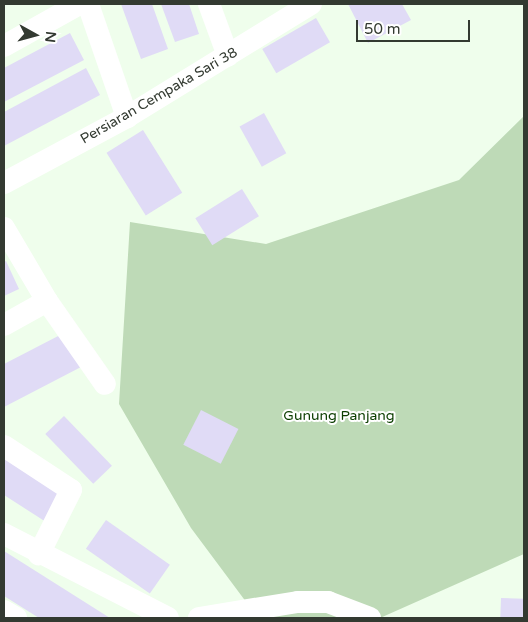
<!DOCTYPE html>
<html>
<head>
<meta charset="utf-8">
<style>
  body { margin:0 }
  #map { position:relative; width:528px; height:622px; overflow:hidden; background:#effeec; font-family:"Varela Round",sans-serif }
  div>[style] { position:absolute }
  .green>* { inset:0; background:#bedab7 }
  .building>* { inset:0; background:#e0dbf6; transform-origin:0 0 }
  .minor>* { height:22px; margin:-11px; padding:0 11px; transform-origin:11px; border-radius:11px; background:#fff }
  span { translate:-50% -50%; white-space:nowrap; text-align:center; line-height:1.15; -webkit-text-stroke:4px #fff; paint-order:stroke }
  .street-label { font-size:14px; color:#333a31 }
  .park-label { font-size:14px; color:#0c3e00 }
  .frame { position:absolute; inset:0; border:5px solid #333a31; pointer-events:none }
  .north { position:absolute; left:10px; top:10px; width:50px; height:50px; -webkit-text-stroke:4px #fff; paint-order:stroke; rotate:97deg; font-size:14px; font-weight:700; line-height:20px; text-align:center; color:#333a31 }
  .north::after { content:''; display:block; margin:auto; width:18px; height:22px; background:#333a31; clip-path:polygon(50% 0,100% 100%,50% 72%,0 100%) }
  .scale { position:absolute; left:356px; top:20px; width:114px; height:22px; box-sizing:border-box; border:2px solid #333a31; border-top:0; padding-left:6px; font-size:15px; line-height:18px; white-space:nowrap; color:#333a31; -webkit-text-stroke:4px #fff; paint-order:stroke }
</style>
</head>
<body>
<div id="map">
  <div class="green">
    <i style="clip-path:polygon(524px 116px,524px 554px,380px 618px,258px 618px,191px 528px,119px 404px,130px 222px,266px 244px,459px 180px)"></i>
  </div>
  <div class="building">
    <i style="clip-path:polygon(121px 4px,152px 4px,168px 49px,141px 59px)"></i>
    <i style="clip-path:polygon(161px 4px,189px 4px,199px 34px,175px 42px)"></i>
    <i style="clip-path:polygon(348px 4px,402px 4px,411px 20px,368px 43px)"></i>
    <i style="left:316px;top:18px;width:28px;height:62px;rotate:60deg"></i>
    <i style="clip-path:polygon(70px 33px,84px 60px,4px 102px,4px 68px)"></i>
    <i style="clip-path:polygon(86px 68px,100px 95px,4px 146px,4px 112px)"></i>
    <i style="left:264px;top:113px;width:46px;height:28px;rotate:61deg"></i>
    <i style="left:143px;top:130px;width:74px;height:43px;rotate:58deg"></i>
    <i style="left:242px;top:189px;width:32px;height:55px;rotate:58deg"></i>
    <i style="clip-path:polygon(6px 261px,19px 289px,4px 296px,4px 262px)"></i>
    <i style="clip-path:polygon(64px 333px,81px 367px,4px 407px,4px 364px)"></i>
    <i style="left:201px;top:410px;width:42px;height:39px;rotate:27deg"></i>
    <i style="left:64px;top:416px;width:69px;height:26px;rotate:46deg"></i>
    <i style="clip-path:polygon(4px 450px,67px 489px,46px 522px,4px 495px)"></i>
    <i style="left:106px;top:520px;width:78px;height:35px;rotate:35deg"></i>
    <i style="clip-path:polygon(4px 551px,110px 618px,39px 618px,4px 596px)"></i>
    <i style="left:501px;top:598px;width:23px;height:20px;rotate:2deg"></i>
  </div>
  <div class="minor">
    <i style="left:88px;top:4px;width:120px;rotate:71deg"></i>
    <i style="left:209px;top:4px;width:55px;rotate:69.9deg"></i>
    <i style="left:4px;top:46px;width:86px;rotate:-29.2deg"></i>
    <i style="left:4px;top:183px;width:140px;rotate:-28.2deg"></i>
    <i style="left:127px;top:117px;width:216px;rotate:-31.6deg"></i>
    <i style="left:4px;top:228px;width:85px;rotate:59.5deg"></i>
    <i style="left:47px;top:301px;width:101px;rotate:55.1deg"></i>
    <i style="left:4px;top:325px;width:49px;rotate:-29.2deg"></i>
    <i style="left:4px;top:446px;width:80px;rotate:33.3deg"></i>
    <i style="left:71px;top:490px;width:72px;rotate:116.6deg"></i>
    <i style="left:4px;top:534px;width:184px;rotate:27.1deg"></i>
    <i style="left:4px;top:611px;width:14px;rotate:30deg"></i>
    <i style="left:199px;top:618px;width:100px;rotate:-9.2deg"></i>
    <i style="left:298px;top:602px;width:30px"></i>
    <i style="left:328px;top:602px;width:45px;rotate:20.9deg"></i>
  </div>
  <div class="street-label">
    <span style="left:159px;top:96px;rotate:-30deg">Persiaran Cempaka Sari 38</span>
  </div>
  <div class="park-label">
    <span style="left:339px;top:416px">Gunung Panjang</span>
  </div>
  <div class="frame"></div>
  <div class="north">N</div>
  <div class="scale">50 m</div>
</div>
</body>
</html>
